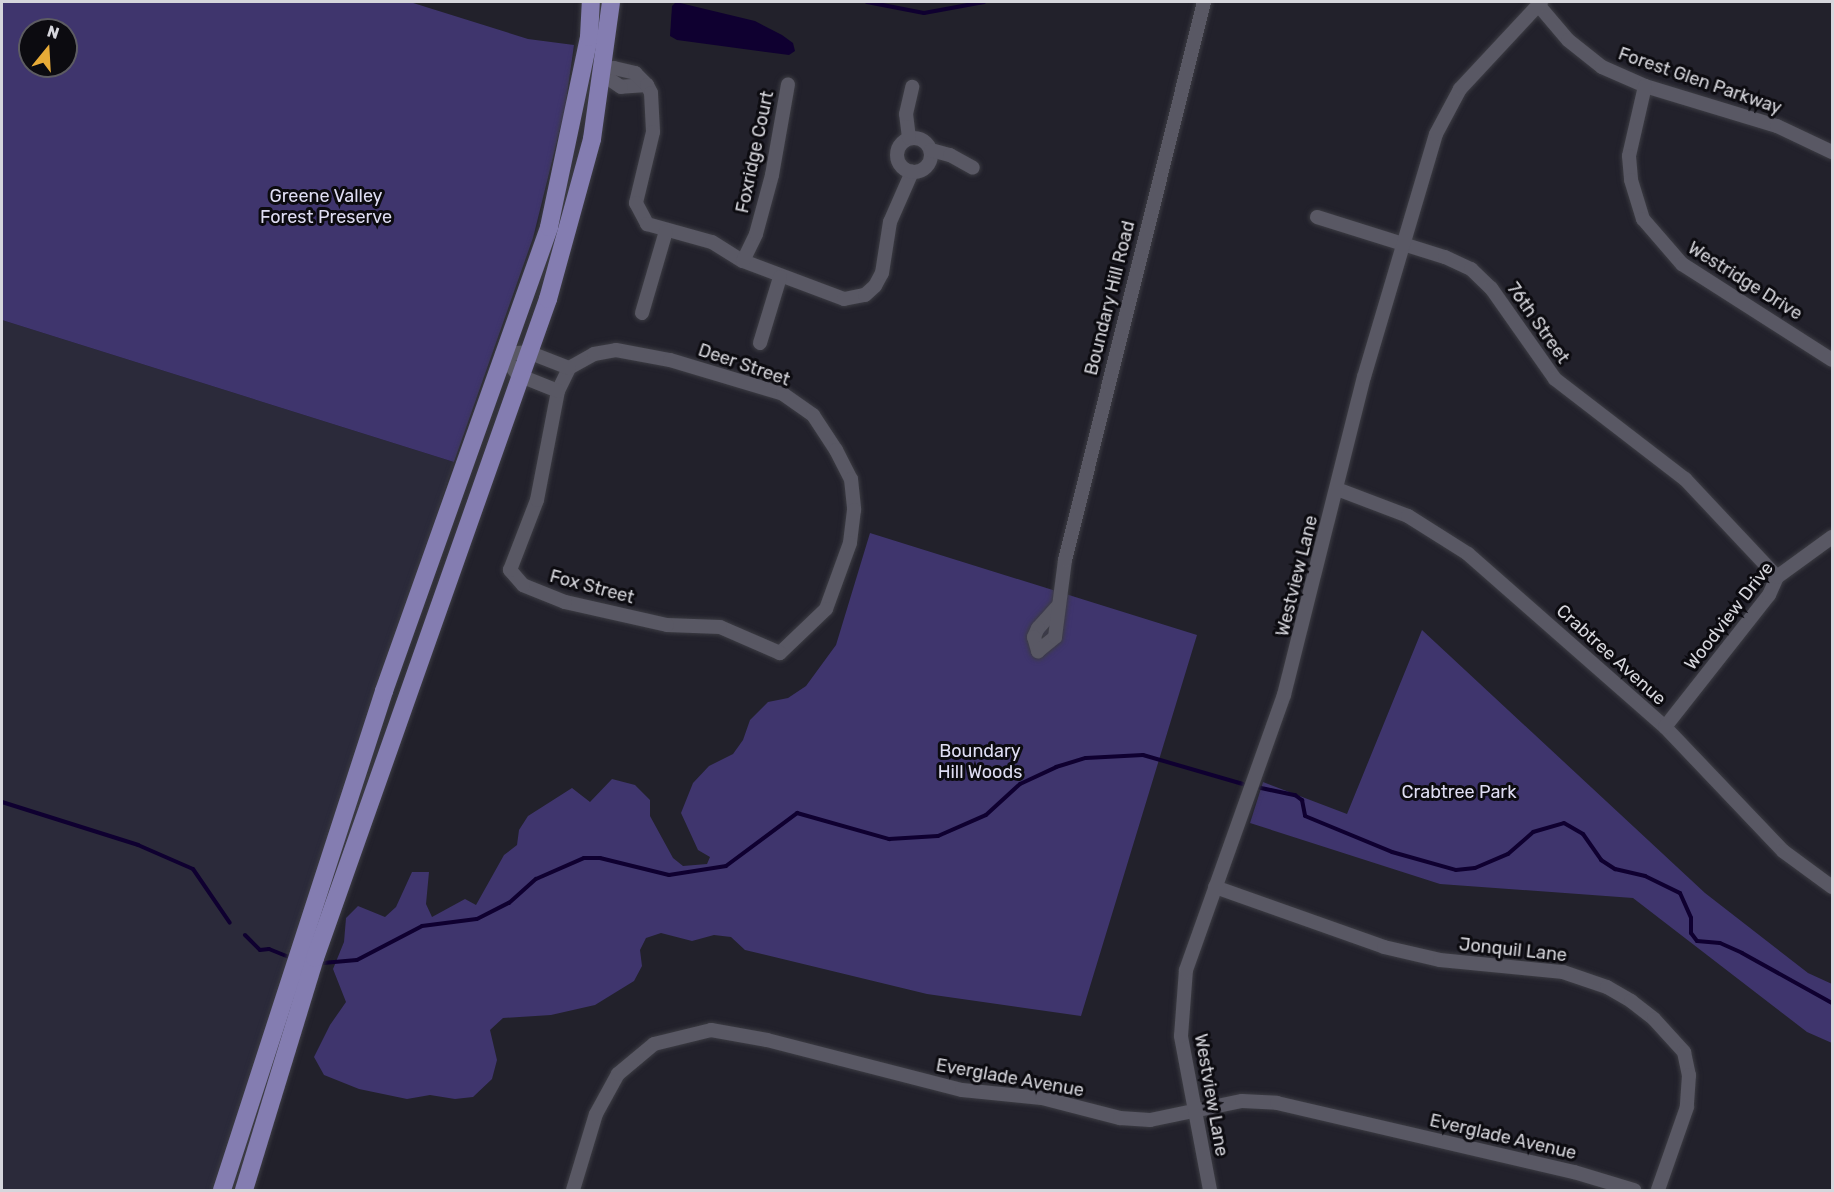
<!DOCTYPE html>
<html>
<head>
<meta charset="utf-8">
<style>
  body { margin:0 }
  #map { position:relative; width:1834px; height:1192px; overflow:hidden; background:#22212b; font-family:Rubik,sans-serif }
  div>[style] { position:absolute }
  .built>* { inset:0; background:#2b2a3a }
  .green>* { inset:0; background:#3f356d }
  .water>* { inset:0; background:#0f0030 }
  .stream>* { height:4px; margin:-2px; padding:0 2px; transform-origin:2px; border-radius:2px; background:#0f0030 }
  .roads { filter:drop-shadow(0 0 2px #3c3c43) drop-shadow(0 0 2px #3c3c43) }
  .street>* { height:14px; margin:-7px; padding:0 7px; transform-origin:7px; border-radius:7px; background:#595864 }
  .street>.ring { margin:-7px; padding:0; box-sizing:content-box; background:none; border:14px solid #595864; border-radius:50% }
  .primary>* { height:18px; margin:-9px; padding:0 9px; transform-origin:9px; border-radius:9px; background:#847db1 }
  span { translate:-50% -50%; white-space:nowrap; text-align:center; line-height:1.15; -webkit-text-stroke:6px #0c0b10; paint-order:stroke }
  .street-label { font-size:18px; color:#d6d6dc }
  .park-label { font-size:18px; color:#dfddf3 }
  .frame { position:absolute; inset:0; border:3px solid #d6d6dc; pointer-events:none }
  .north { position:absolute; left:18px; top:18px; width:60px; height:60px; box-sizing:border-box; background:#0c0b10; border:2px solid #5d5c62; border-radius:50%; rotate:18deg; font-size:16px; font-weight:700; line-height:24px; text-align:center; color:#d6d6dc }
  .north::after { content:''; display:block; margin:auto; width:21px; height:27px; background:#e8ab37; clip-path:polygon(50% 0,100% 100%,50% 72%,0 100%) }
</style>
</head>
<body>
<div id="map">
  <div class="built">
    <i style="clip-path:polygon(2px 320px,454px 462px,214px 1190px,2px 1190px)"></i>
  </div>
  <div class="green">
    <i style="clip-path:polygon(evenodd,2px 2px,410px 2px,528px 39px,574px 45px,565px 109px,533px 238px,454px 462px,2px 320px,2px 2px,30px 30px,66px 30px,66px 66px,30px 66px,30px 30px)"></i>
    <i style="clip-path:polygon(870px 533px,1197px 635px,1081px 1016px,927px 994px,745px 950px,731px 937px,714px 935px,692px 941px,661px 933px,646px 938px,640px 950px,642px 966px,634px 981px,595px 1005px,551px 1015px,503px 1018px,490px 1030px,497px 1060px,492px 1079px,473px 1097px,455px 1099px,430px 1095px,407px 1099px,359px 1089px,324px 1075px,314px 1057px,330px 1025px,346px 1002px,333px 969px,344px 942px,346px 918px,358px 906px,385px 917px,396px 907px,412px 872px,429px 872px,426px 904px,432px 917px,465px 899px,476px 905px,504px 855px,517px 845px,519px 830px,528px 816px,572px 788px,590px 802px,612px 779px,635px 785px,650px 800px,650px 816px,673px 858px,683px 866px,707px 864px,710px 857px,698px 850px,681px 813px,693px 783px,709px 766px,733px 754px,743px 740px,750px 720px,768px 702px,788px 698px,806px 686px,836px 645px)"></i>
    <i style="clip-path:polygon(1422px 630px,1705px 893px,1808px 973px,1832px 984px,1832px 1043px,1807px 1032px,1633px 898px,1440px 884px,1250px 823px,1263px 782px,1347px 814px)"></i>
  </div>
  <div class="water">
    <i style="clip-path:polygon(676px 2px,755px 21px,782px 35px,793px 43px,795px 51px,789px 55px,677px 40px,670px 36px,672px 6px)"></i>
  </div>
  <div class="stream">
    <i style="left:867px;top:2px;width:58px;rotate:10.9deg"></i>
    <i style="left:924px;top:13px;width:61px;rotate:-10.4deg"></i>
    <i style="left:1261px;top:788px;width:35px;rotate:12deg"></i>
    <i style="left:1295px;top:795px;width:9px;rotate:36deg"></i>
    <i style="left:1302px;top:800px;width:16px;rotate:79deg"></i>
    <i style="left:1305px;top:816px;width:94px;rotate:22.5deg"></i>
    <i style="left:1392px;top:852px;width:66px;rotate:15.7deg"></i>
    <i style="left:1456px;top:870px;width:19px;rotate:-6deg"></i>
    <i style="left:1475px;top:868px;width:36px;rotate:-23deg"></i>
    <i style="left:1508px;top:854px;width:33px;rotate:-41deg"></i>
    <i style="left:1533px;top:832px;width:32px;rotate:-16deg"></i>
    <i style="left:1564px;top:823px;width:22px;rotate:30deg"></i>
    <i style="left:1583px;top:834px;width:32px;rotate:55deg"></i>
    <i style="left:1601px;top:860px;width:17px;rotate:33deg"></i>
    <i style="left:1615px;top:869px;width:31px;rotate:13deg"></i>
    <i style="left:1645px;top:876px;width:39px;rotate:26deg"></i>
    <i style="left:1680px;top:893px;width:27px;rotate:66deg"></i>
    <i style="left:1691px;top:918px;width:15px;rotate:90deg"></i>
    <i style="left:1691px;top:933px;width:10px;rotate:53deg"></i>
    <i style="left:1697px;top:941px;width:23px;rotate:5deg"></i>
    <i style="left:1720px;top:943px;width:24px;rotate:24deg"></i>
    <i style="left:1742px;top:953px;width:103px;rotate:29.1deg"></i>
    <i style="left:2px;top:802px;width:143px;rotate:17.5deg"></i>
    <i style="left:138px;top:845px;width:60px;rotate:23.6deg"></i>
    <i style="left:193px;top:869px;width:65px;rotate:55.6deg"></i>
    <i style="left:245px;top:935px;width:21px;rotate:45deg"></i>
    <i style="left:260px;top:950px;width:9px;rotate:-6deg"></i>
    <i style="left:269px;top:949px;width:22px;rotate:22deg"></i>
    <i style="left:323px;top:963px;width:34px;rotate:-5deg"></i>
    <i style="left:357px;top:960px;width:73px;rotate:-27.6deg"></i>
    <i style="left:422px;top:926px;width:55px;rotate:-7.3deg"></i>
    <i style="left:477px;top:919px;width:36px;rotate:-27deg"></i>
    <i style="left:509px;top:903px;width:36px;rotate:-42deg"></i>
    <i style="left:536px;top:879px;width:52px;rotate:-23.6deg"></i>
    <i style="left:584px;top:858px;width:16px"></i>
    <i style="left:600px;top:858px;width:71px;rotate:13.8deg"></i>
    <i style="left:669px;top:875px;width:58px;rotate:-9deg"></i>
    <i style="left:726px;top:866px;width:89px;rotate:-36.7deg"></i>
    <i style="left:797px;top:813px;width:96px;rotate:15.8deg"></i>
    <i style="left:889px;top:839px;width:49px;rotate:-3.5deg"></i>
    <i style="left:938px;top:836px;width:52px;rotate:-23.6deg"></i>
    <i style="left:986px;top:815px;width:46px;rotate:-42.4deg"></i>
    <i style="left:1020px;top:784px;width:40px;rotate:-25deg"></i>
    <i style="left:1056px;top:767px;width:31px;rotate:-17deg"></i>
    <i style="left:1086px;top:758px;width:57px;rotate:-3deg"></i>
    <i style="left:1143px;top:755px;width:104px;rotate:16.2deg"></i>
  </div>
  <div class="roads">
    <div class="street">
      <i style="left:1540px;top:7px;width:43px;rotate:49.7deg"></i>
      <i style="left:1568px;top:40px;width:43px;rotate:38.5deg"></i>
      <i style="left:1602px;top:67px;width:47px;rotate:23.8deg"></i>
      <i style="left:1645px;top:86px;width:138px;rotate:16.9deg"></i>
      <i style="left:1777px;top:126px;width:61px;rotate:25.3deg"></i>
      <i style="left:647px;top:85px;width:26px;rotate:176deg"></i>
      <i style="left:621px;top:87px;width:22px;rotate:-146deg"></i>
      <i style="left:603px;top:75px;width:13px;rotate:-32deg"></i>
      <i style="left:614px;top:68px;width:22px;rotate:13deg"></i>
      <i style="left:635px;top:73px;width:17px;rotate:45deg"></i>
      <i style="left:647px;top:85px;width:9px;rotate:63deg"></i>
      <i style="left:651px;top:93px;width:39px;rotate:87deg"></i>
      <i style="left:653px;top:132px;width:73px;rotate:103.5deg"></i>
      <i style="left:636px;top:203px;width:24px;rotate:62deg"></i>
      <i style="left:647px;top:224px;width:67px;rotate:15.5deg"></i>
      <i style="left:712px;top:242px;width:36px;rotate:32deg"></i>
      <i style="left:743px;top:261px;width:108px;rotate:20.6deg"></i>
      <i style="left:844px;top:299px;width:21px;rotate:-11deg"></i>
      <i style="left:865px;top:295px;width:13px;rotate:-42deg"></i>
      <i style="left:875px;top:286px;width:15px;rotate:-62deg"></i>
      <i style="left:882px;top:273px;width:52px;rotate:-81.1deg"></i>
      <i style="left:890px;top:222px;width:55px;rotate:-66.3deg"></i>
      <i style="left:1645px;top:86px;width:72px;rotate:102.9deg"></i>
      <i style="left:1629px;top:156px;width:24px;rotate:85deg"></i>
      <i style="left:1631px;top:180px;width:41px;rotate:72.9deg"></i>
      <i style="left:1643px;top:219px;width:60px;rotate:49.1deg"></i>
      <i style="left:1682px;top:264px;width:178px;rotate:32.6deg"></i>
      <i class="ring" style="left:897px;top:138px;width:20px;height:20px"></i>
      <i style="left:909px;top:138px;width:24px;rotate:-97deg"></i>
      <i style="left:906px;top:114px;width:28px;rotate:-77deg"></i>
      <i style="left:931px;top:150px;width:20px;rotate:15deg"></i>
      <i style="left:950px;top:155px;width:26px;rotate:29deg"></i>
      <i style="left:1317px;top:217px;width:134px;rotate:17.4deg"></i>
      <i style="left:1445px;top:257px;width:29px;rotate:25deg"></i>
      <i style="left:1471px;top:269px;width:28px;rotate:44deg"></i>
      <i style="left:1491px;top:288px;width:111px;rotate:54.9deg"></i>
      <i style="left:1555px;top:379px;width:164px;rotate:37.6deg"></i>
      <i style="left:1685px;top:479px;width:134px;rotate:46.8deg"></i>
      <i style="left:743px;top:261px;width:30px;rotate:-64deg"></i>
      <i style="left:756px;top:234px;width:61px;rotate:-74.8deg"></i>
      <i style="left:772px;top:175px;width:92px;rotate:-80deg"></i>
      <i style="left:642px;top:313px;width:85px;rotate:-73.7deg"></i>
      <i style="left:760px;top:343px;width:69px;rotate:-73.1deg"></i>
      <i style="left:616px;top:350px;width:55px;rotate:10.5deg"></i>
      <i style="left:670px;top:360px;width:118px;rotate:16.7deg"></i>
      <i style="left:783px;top:394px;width:37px;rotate:35deg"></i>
      <i style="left:813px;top:415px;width:42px;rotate:56.7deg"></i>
      <i style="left:836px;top:450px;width:33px;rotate:63deg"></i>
      <i style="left:851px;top:479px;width:31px;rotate:84deg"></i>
      <i style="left:854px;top:510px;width:33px;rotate:97deg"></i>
      <i style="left:850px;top:543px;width:70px;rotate:110deg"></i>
      <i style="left:826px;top:609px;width:64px;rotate:136.3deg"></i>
      <i style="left:780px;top:653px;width:65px;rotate:-156.6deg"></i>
      <i style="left:720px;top:627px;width:53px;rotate:-177.8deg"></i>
      <i style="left:667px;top:625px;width:105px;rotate:-167.3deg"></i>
      <i style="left:565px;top:602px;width:45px;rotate:-158deg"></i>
      <i style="left:523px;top:585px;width:20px;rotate:-131deg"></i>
      <i style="left:510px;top:570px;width:75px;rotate:-68.9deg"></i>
      <i style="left:537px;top:500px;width:111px;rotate:-79.1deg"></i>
      <i style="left:558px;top:391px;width:25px;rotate:-64deg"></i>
      <i style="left:569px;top:368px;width:29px;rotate:-29deg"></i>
      <i style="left:594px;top:354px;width:22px;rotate:-10deg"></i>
      <i style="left:558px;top:391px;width:43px;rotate:-158.2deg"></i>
      <i style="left:518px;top:375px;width:26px;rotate:-127deg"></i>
      <i style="left:502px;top:354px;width:26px;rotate:-4deg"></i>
      <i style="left:528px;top:352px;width:44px;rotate:21.3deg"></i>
      <i style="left:1337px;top:489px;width:76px;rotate:20.8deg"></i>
      <i style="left:1408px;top:516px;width:71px;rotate:32.3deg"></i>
      <i style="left:1468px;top:554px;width:262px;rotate:41.3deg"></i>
      <i style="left:1665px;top:727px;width:171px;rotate:46.4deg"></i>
      <i style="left:1783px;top:851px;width:61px;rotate:36.3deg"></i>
      <i style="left:1059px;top:605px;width:31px;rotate:132deg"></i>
      <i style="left:1038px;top:628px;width:10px;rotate:114deg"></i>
      <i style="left:1034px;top:637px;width:15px;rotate:74deg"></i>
      <i style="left:1038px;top:651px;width:22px;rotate:-39deg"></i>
      <i style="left:1055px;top:637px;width:78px;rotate:-82.6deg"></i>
      <i style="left:1065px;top:560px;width:575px;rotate:-76.01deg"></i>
      <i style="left:1665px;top:727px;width:168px;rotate:-51.8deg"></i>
      <i style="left:1769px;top:595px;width:20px;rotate:-66deg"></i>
      <i style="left:1777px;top:577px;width:68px;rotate:-36deg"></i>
      <i style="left:1215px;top:887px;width:179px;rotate:19.5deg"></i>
      <i style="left:1384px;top:947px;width:57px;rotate:13.1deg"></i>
      <i style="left:1440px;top:960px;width:124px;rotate:5.6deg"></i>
      <i style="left:1563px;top:972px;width:46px;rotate:18.8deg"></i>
      <i style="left:1607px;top:987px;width:28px;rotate:30deg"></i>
      <i style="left:1631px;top:1001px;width:29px;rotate:38deg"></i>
      <i style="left:1654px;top:1019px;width:45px;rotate:47.7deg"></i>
      <i style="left:1684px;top:1052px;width:24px;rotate:78deg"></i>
      <i style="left:1689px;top:1075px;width:32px;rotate:94deg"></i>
      <i style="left:1687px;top:1107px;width:88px;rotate:109.3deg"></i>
      <i style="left:573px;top:1190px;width:79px;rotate:-73.2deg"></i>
      <i style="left:596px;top:1114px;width:46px;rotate:-61.2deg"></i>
      <i style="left:618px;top:1074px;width:47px;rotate:-39.8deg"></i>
      <i style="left:654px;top:1044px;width:59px;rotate:-13.8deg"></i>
      <i style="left:711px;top:1030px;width:57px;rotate:10.1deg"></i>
      <i style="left:767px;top:1040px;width:201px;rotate:14.4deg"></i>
      <i style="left:962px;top:1090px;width:80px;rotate:5.7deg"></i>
      <i style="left:1042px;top:1098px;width:81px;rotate:14.4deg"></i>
      <i style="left:1120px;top:1118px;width:30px;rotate:4deg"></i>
      <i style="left:1150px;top:1120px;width:94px;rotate:-11.7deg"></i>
      <i style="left:1242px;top:1101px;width:35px;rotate:3deg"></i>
      <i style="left:1277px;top:1103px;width:305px;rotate:13.1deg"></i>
      <i style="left:1574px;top:1172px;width:63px;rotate:16.7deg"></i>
      <i style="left:1210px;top:1190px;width:157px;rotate:-100.7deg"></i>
      <i style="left:1181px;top:1036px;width:66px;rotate:-85.7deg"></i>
      <i style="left:1186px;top:970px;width:292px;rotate:-70.4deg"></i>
      <i style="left:1284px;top:695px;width:328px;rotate:-75.9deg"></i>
      <i style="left:1364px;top:377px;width:253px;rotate:-73.5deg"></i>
      <i style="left:1436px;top:134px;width:51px;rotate:-61.9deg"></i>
      <i style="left:1460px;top:89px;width:119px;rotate:-47deg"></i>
    </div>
    <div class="primary">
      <i style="left:222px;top:1190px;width:525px;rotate:-72.01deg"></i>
      <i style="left:384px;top:691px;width:492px;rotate:-70.4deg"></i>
      <i style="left:549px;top:227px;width:194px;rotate:-78.1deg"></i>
      <i style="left:589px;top:37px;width:35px;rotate:-87deg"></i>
      <i style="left:244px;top:1190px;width:243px;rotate:-73deg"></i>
      <i style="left:315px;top:958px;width:699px;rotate:-70.53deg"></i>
      <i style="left:548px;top:299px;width:166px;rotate:-74.6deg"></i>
      <i style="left:592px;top:139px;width:138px;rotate:-82.1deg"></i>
    </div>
  </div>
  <div class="street-label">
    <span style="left:1700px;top:81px;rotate:19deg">Forest Glen Parkway</span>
    <span style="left:755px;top:152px;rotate:-78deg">Foxridge Court</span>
    <span style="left:1745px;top:281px;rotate:32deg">Westridge Drive</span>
    <span style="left:1110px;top:298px;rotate:-76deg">Boundary Hill Road</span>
    <span style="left:1538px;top:323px;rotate:55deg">76th Street</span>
    <span style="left:744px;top:365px;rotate:19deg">Deer Street</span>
    <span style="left:1297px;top:576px;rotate:-76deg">Westview Lane</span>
    <span style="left:592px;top:587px;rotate:15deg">Fox Street</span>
    <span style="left:1729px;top:616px;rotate:-52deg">Woodview Drive</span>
    <span style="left:1611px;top:655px;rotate:42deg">Crabtree Avenue</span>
    <span style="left:1513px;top:950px;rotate:6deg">Jonquil Lane</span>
    <span style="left:1010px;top:1078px;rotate:10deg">Everglade Avenue</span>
    <span style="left:1211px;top:1095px;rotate:80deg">Westview Lane</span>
    <span style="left:1503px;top:1137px;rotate:13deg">Everglade Avenue</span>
  </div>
  <div class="park-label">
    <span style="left:326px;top:207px">Greene Valley<br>Forest Preserve</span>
    <span style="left:980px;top:762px">Boundary<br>Hill Woods</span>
    <span style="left:1459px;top:792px">Crabtree Park</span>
  </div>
  <div class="frame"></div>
  <div class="north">N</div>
</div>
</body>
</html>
